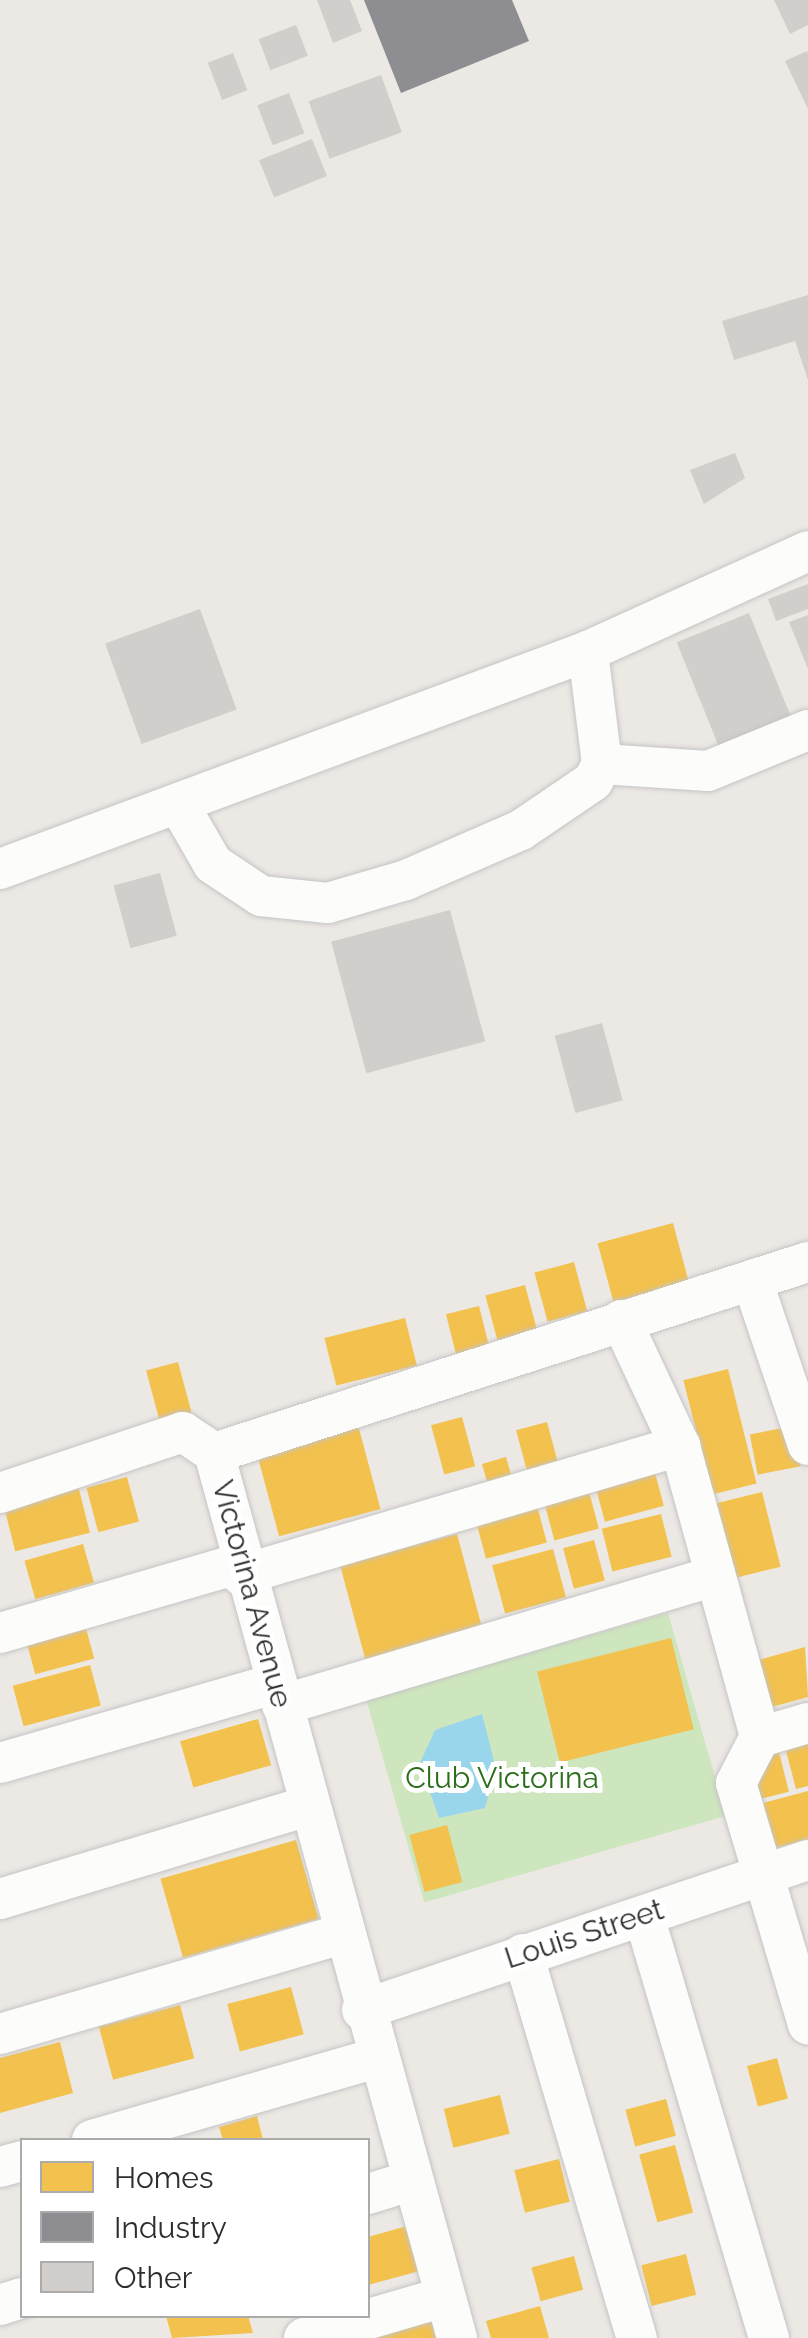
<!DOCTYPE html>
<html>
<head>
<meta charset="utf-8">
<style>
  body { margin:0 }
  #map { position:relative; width:808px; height:2338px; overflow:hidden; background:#ece8e4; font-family:Raleway,sans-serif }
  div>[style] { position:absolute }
  .green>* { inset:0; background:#cee6be; transform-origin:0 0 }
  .water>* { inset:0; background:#99d6ec }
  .homes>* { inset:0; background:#f2c14e; transform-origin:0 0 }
  .industry>* { inset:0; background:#8d8d92 }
  .building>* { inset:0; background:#d1cecb; transform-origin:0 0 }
  .roads { filter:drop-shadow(0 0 2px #c5c4c5) drop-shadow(0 0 2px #c5c4c5) }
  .minor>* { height:40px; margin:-20px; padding:0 20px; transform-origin:20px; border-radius:20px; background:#fcfcfb }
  span { translate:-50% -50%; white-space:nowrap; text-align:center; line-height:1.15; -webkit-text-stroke:10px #fff; paint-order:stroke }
  .street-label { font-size:30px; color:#2e2e2e }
  .park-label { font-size:30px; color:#2c6e1b }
  .legend { position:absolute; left:20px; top:2138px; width:350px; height:180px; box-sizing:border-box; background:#fff; border:2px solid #ababab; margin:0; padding:12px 18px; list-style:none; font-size:30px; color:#2e2e2e }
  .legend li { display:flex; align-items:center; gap:20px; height:50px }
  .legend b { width:50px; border:2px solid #ababab }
</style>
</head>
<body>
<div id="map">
  <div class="green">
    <i style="left:668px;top:1613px;width:211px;height:314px;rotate:74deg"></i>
  </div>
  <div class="water">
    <i style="clip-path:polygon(482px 1714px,496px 1769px,485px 1808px,439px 1818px,420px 1763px,435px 1730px)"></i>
  </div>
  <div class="homes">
    <i style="left:673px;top:1223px;width:61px;height:78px;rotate:75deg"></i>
    <i style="left:574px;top:1262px;width:51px;height:41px;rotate:75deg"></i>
    <i style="left:525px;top:1285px;width:46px;height:41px;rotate:75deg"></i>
    <i style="left:479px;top:1306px;width:41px;height:34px;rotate:76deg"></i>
    <i style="left:405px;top:1318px;width:49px;height:83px;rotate:76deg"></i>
    <i style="left:178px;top:1362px;width:52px;height:33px;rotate:75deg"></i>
    <i style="left:728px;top:1369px;width:118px;height:46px;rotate:76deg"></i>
    <i style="left:462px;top:1417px;width:51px;height:32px;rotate:75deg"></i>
    <i style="left:547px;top:1422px;width:50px;height:32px;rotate:75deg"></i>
    <i style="left:358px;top:1425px;width:87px;height:105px;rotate:75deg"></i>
    <i style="left:793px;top:1426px;width:41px;height:44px;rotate:79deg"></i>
    <i style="left:506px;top:1457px;width:22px;height:25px;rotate:74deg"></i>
    <i style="left:655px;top:1473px;width:34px;height:61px;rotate:75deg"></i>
    <i style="left:127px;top:1477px;width:46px;height:42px;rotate:75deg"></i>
    <i style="left:588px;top:1488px;width:42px;height:46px;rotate:75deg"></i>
    <i style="left:79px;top:1489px;width:45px;height:77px;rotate:76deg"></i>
    <i style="left:762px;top:1492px;width:77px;height:47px;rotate:76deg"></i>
    <i style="left:536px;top:1502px;width:42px;height:63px;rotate:75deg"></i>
    <i style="left:661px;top:1514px;width:44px;height:61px;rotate:76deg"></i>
    <i style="left:457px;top:1534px;width:97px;height:121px;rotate:75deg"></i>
    <i style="left:594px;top:1540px;width:42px;height:32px;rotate:75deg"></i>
    <i style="left:83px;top:1544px;width:40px;height:61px;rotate:74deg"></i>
    <i style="left:553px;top:1549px;width:50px;height:63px;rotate:75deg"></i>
    <i style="left:83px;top:1617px;width:43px;height:61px;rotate:75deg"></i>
    <i style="left:671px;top:1638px;width:94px;height:138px;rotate:76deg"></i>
    <i style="clip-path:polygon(805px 1647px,808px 1697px,768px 1708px,755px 1661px)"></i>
    <i style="left:90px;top:1665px;width:42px;height:80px;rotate:75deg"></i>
    <i style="left:258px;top:1719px;width:48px;height:81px;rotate:74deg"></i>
    <i style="clip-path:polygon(808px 1741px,808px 1786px,796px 1789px,785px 1747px)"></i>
    <i style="left:779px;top:1752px;width:41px;height:32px;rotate:76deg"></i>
    <i style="clip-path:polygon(808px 1791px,808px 1840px,774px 1848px,763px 1803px)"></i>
    <i style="left:447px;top:1825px;width:59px;height:39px;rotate:75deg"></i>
    <i style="left:296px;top:1840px;width:82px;height:141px;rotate:74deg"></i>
    <i style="left:291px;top:1987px;width:49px;height:66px;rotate:75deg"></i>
    <i style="left:180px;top:2005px;width:55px;height:84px;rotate:75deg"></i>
    <i style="clip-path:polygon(60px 2042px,73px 2093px,0 2113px,0 2058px)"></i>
    <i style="left:777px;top:2058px;width:42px;height:31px;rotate:75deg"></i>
    <i style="left:500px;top:2095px;width:40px;height:58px;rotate:76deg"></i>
    <i style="left:666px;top:2099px;width:38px;height:42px;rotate:75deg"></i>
    <i style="clip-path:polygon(257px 2116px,263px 2140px,223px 2140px,219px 2127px)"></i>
    <i style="left:675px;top:2145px;width:70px;height:37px;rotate:75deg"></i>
    <i style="left:559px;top:2159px;width:44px;height:46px;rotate:76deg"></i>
    <i style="clip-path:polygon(414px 2224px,427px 2269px,368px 2285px,368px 2237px)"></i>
    <i style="left:686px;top:2254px;width:42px;height:46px;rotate:76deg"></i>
    <i style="left:574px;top:2256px;width:35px;height:44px;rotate:75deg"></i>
    <i style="clip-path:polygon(540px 2306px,549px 2338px,491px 2338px,486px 2321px)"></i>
    <i style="clip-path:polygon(430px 2314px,437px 2338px,348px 2338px)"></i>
    <i style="clip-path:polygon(166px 2316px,248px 2316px,253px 2333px,172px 2338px)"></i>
  </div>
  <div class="industry">
    <i style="clip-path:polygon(364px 0,512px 0,529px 41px,401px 93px)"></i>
  </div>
  <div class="building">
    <i style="clip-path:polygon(317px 0,350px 0,362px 31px,333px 43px)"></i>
    <i style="clip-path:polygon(774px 0,808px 0,808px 25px,790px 34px)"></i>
    <i style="left:296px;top:25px;width:33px;height:40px;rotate:69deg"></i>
    <i style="clip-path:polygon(807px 51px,808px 54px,808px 109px,785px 61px)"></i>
    <i style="left:233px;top:53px;width:40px;height:27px;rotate:69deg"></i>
    <i style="left:381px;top:75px;width:61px;height:77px;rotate:70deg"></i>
    <i style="left:289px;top:93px;width:43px;height:34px;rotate:69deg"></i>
    <i style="left:312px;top:139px;width:40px;height:57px;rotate:68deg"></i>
    <i style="clip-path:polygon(808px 295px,808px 380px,795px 341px,734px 360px,722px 321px)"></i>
    <i style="clip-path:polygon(735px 453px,745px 478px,704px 504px,690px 470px)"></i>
    <i style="clip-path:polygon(808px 584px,808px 609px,776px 621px,768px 599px)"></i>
    <i style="left:200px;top:609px;width:107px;height:101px;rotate:70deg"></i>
    <i style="left:749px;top:613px;width:123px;height:78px;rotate:68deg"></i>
    <i style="clip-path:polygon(808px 615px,808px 669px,789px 622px)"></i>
    <i style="left:160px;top:873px;width:65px;height:48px;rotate:75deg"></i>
    <i style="left:450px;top:910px;width:136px;height:123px;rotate:75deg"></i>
    <i style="left:602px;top:1023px;width:80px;height:49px;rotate:75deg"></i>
  </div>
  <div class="roads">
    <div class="minor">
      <i style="left:602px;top:764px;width:106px;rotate:3.8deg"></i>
      <i style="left:708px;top:771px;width:108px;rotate:-22.3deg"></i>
      <i style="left:179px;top:805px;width:68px;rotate:60deg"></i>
      <i style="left:213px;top:864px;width:58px;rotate:33.7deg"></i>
      <i style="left:261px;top:896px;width:67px;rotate:6deg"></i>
      <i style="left:328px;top:903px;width:81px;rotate:-16.4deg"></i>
      <i style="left:406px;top:880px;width:125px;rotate:-23.5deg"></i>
      <i style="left:521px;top:830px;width:87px;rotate:-34.2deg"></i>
      <i style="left:593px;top:781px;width:19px;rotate:-62deg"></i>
      <i style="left:602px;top:764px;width:114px;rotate:-97.1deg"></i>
      <i style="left:0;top:869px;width:627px;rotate:-20.34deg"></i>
      <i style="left:588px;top:651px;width:242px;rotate:-24.4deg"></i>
      <i style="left:752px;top:1280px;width:174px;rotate:71.3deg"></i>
      <i style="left:621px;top:1320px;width:139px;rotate:64.9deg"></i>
      <i style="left:680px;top:1446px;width:302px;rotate:74.6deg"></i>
      <i style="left:0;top:1493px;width:193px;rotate:-18.4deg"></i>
      <i style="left:183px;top:1432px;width:37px;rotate:34deg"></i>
      <i style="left:241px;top:1575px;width:458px;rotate:-16.4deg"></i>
      <i style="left:0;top:1633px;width:248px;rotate:-16.2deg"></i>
      <i style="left:282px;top:1705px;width:448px;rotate:-16.6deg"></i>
      <i style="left:808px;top:1723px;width:50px;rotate:163.7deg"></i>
      <i style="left:760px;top:1737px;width:52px;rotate:117.6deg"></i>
      <i style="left:736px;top:1783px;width:252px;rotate:73.4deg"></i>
      <i style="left:0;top:1763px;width:285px;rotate:-16.1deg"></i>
      <i style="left:0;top:1899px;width:322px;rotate:-16.8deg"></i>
      <i style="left:644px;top:1916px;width:440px;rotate:73.5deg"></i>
      <i style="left:523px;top:1954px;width:401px;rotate:73.5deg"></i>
      <i style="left:362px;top:2010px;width:471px;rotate:-18.6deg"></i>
      <i style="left:0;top:2034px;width:356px;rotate:-16.3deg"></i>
      <i style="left:92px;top:2140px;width:296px;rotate:-16.1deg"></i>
      <i style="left:0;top:2167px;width:23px;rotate:-15deg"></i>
      <i style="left:368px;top:2194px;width:44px;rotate:-17.2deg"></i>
      <i style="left:0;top:2305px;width:23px;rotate:-18deg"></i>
      <i style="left:304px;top:2338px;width:146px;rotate:-16.3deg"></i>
      <i style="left:457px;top:2338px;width:918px;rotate:-105.35deg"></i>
      <i style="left:214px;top:1453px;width:624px;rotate:-17.83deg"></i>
    </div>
  </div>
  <div class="street-label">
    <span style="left:252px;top:1594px;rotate:75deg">Victorina Avenue</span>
    <span style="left:584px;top:1934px;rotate:-18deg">Louis Street</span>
  </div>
  <div class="park-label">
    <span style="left:502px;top:1778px">Club Victorina</span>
  </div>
  <ul class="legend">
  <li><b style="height:28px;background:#f2c14e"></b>Homes</li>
  <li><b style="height:28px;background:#8d8d92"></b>Industry</li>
  <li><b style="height:28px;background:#d1cecb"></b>Other</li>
  </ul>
</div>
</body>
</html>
